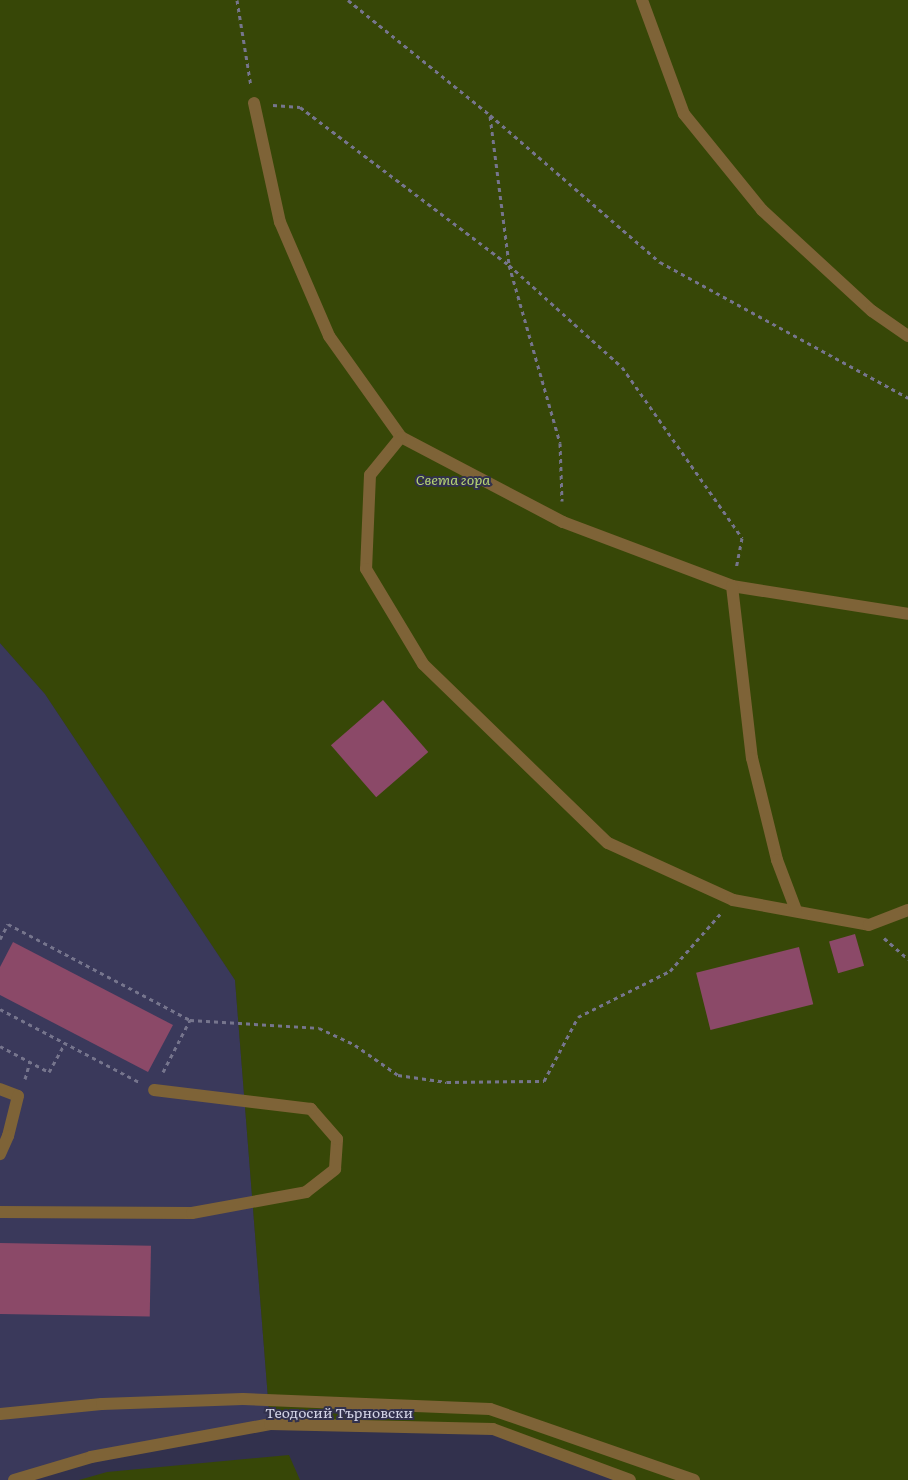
<!DOCTYPE html>
<html>
<head>
<meta charset="utf-8">
<style>
  body { margin:0 }
  #map { position:relative; width:908px; height:1480px; overflow:hidden; background:#32314d; font-family:Literata,serif }
  div>[style] { position:absolute }
  .built>* { inset:0; background:#3a395b }
  .green>* { inset:0; background:#374707 }
  .building>* { inset:0; background:#8b4968; transform-origin:0 0 }
  .path>* { height:3px; margin-top:-1.5px; transform-origin:0; background:repeating-linear-gradient(90deg,#76758d 0 4px,transparent 0 8px) }
  .service>* { height:12px; margin:-6px; padding:0 6px; transform-origin:6px; border-radius:6px; background:#7e6337 }
  .tertiary>* { height:12px; margin:-6px; padding:0 6px; transform-origin:6px; border-radius:6px; background:#7e6337 }
  span { translate:-50% -50%; white-space:nowrap; text-align:center; line-height:1.15; -webkit-text-stroke:4px #32314d; paint-order:stroke }
  .park-label { font-size:14px; color:#b6d474; font-style:italic }
  .street-label { font-size:14px; color:#d2d3e5 }
</style>
</head>
<body>
<div id="map">
  <div class="built">
    <i style="clip-path:polygon(0 643px,45px 694px,235px 980px,270px 1424px,14px 1480px,0 1480px)"></i>
  </div>
  <div class="green">
    <i style="clip-path:polygon(0 0,908px 0,908px 1480px,630px 1480px,493px 1429px,270px 1424px,235px 980px,45px 694px,0 643px)"></i>
    <i style="clip-path:polygon(289px 1455px,300px 1480px,79px 1480px,107px 1472px)"></i>
  </div>
  <div class="building">
    <i style="left:383px;top:700px;width:69px;height:69px;rotate:49deg"></i>
    <i style="left:855px;top:934px;width:33px;height:27px;rotate:74deg"></i>
    <i style="clip-path:polygon(13px 942px,173px 1025px,148px 1072px,0 995px,0 967px)"></i>
    <i style="left:799px;top:947px;width:59px;height:106px;rotate:76deg"></i>
    <i style="left:0;top:1243px;width:151px;height:71px;rotate:1deg"></i>
  </div>
  <div class="path">
    <i style="left:237px;top:0;width:87px;rotate:80.8deg"></i>
    <i style="left:348px;top:0;width:183px;rotate:39deg"></i>
    <i style="left:490px;top:115px;width:225px;rotate:40.9deg"></i>
    <i style="left:660px;top:262px;width:283px;rotate:28.7deg"></i>
    <i style="left:273px;top:105px;width:27px;rotate:4deg"></i>
    <i style="left:300px;top:107px;width:262px;rotate:37.1deg"></i>
    <i style="left:509px;top:265px;width:152px;rotate:42.1deg"></i>
    <i style="left:622px;top:367px;width:209px;rotate:54.9deg"></i>
    <i style="left:742px;top:538px;width:31px;rotate:101deg"></i>
    <i style="left:490px;top:116px;width:150px;rotate:82.7deg"></i>
    <i style="left:509px;top:265px;width:185px;rotate:74deg"></i>
    <i style="left:560px;top:443px;width:58px;rotate:88deg"></i>
    <i style="left:884px;top:938px;width:32px;rotate:41deg"></i>
    <i style="left:0;top:939px;width:17px;rotate:-62deg"></i>
    <i style="left:8px;top:924px;width:206px;rotate:27.8deg"></i>
    <i style="left:190px;top:1020px;width:129px;rotate:3.5deg"></i>
    <i style="left:319px;top:1028px;width:40px;rotate:25deg"></i>
    <i style="left:355px;top:1045px;width:52px;rotate:34.9deg"></i>
    <i style="left:398px;top:1075px;width:49px;rotate:8.1deg"></i>
    <i style="left:447px;top:1082px;width:97px;rotate:-0.6deg"></i>
    <i style="left:544px;top:1081px;width:72px;rotate:-62deg"></i>
    <i style="left:578px;top:1017px;width:103px;rotate:-26.6deg"></i>
    <i style="left:670px;top:971px;width:76px;rotate:-48.7deg"></i>
    <i style="left:0;top:1009px;width:157px;rotate:27.7deg"></i>
    <i style="left:0;top:1046px;width:55px;rotate:28deg"></i>
    <i style="left:49px;top:1072px;width:33px;rotate:-61deg"></i>
    <i style="left:163px;top:1072px;width:59px;rotate:-62.6deg"></i>
    <i style="left:25px;top:1079px;width:18px;rotate:-74deg"></i>
  </div>
  <div class="service">
    <i style="left:642px;top:0;width:121px;rotate:69.8deg"></i>
    <i style="left:684px;top:114px;width:124px;rotate:50.9deg"></i>
    <i style="left:762px;top:210px;width:149px;rotate:42.6deg"></i>
    <i style="left:872px;top:311px;width:44px;rotate:34.8deg"></i>
    <i style="left:254px;top:103px;width:122px;rotate:77.7deg"></i>
    <i style="left:280px;top:222px;width:124px;rotate:66.7deg"></i>
    <i style="left:329px;top:336px;width:124px;rotate:54.5deg"></i>
    <i style="left:401px;top:437px;width:183px;rotate:27.7deg"></i>
    <i style="left:563px;top:522px;width:181px;rotate:20.7deg"></i>
    <i style="left:732px;top:586px;width:178px;rotate:9deg"></i>
    <i style="left:401px;top:437px;width:49px;rotate:129.2deg"></i>
    <i style="left:370px;top:475px;width:94px;rotate:92.4deg"></i>
    <i style="left:366px;top:569px;width:111px;rotate:59deg"></i>
    <i style="left:423px;top:664px;width:257px;rotate:44.1deg"></i>
    <i style="left:608px;top:843px;width:137px;rotate:24.5deg"></i>
    <i style="left:733px;top:900px;width:138px;rotate:10.4deg"></i>
    <i style="left:869px;top:925px;width:42px;rotate:-21deg"></i>
    <i style="left:732px;top:586px;width:173px;rotate:83.4deg"></i>
    <i style="left:752px;top:758px;width:105px;rotate:76.2deg"></i>
    <i style="left:777px;top:860px;width:53px;rotate:69.2deg"></i>
    <i style="left:0;top:1089px;width:19px;rotate:21deg"></i>
    <i style="left:18px;top:1096px;width:41px;rotate:104deg"></i>
    <i style="left:8px;top:1136px;width:20px;rotate:114deg"></i>
    <i style="left:0;top:1212px;width:192px;rotate:0.3deg"></i>
    <i style="left:192px;top:1213px;width:116px;rotate:-10.4deg"></i>
    <i style="left:306px;top:1192px;width:37px;rotate:-38deg"></i>
    <i style="left:335px;top:1169px;width:30px;rotate:-86deg"></i>
    <i style="left:337px;top:1139px;width:40px;rotate:-131deg"></i>
    <i style="left:311px;top:1109px;width:158px;rotate:-173.1deg"></i>
    <i style="left:0;top:1414px;width:102px;rotate:-5.6deg"></i>
    <i style="left:102px;top:1404px;width:141px;rotate:-2deg"></i>
    <i style="left:243px;top:1399px;width:247px;rotate:2.3deg"></i>
    <i style="left:490px;top:1409px;width:216px;rotate:19.2deg"></i>
  </div>
  <div class="tertiary">
    <i style="left:14px;top:1480px;width:80px;rotate:-16.6deg"></i>
    <i style="left:91px;top:1457px;width:182px;rotate:-10.4deg"></i>
    <i style="left:270px;top:1424px;width:223px;rotate:1.3deg"></i>
    <i style="left:493px;top:1429px;width:146px;rotate:20.4deg"></i>
  </div>
  <div class="park-label">
    <span style="left:453px;top:479px">Света гора</span>
  </div>
  <div class="street-label">
    <span style="left:339px;top:1412px">Теодосий Търновски</span>
  </div>
</div>
</body>
</html>
